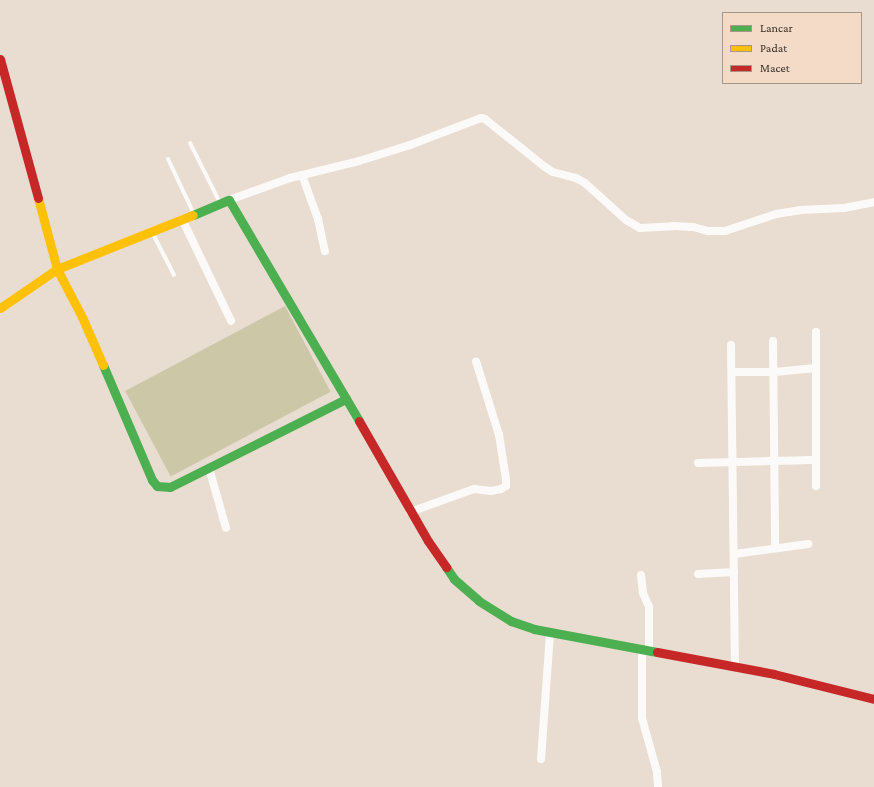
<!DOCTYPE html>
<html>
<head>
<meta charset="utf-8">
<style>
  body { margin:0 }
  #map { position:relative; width:874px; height:787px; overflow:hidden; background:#e9dcd1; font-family:"Crimson Pro",serif }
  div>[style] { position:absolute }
  .green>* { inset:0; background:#cbc7a7; transform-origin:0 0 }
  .lane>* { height:4px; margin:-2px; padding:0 2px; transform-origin:2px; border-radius:2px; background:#fcfaf8 }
  .street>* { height:8px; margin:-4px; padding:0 4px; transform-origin:4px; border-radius:4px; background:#fcfaf8 }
  .fast>* { height:9px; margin:-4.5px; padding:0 4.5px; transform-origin:4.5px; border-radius:4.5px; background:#4caf50 }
  .slow>* { height:9px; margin:-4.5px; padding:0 4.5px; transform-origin:4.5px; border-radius:4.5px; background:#ffc107 }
  .jam>* { height:9px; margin:-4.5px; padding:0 4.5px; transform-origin:4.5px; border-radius:4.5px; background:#c62828 }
  span { translate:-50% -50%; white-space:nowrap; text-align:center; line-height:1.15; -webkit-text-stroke:4px #f3dbc7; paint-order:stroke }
  .legend { position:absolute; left:722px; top:12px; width:140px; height:72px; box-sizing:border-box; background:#f3dbc7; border:1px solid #a99687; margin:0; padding:5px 7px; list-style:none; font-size:12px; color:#392f28 }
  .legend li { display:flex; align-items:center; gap:8px; height:20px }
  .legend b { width:20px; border:1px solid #a99687 }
</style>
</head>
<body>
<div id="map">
  <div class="green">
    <i style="left:285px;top:306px;width:97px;height:181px;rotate:62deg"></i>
  </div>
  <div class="lane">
    <i style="left:190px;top:143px;width:67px;rotate:63.4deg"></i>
    <i style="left:168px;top:159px;width:61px;rotate:64.7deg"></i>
    <i style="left:152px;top:232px;width:48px;rotate:62.9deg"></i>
  </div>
  <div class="street">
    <i style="left:302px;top:175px;width:47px;rotate:70deg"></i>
    <i style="left:318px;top:219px;width:33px;rotate:78deg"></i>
    <i style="left:229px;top:200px;width:65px;rotate:-19.8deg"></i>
    <i style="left:290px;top:178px;width:71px;rotate:-13.8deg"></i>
    <i style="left:359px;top:161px;width:53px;rotate:-17.4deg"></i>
    <i style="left:410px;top:145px;width:76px;rotate:-20.8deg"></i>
    <i style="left:481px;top:118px;width:4px;rotate:14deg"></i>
    <i style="left:485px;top:119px;width:77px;rotate:38.7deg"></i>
    <i style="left:545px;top:167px;width:9px;rotate:32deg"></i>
    <i style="left:553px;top:172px;width:24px;rotate:15deg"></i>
    <i style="left:576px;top:178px;width:10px;rotate:29deg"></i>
    <i style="left:585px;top:183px;width:55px;rotate:42.1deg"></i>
    <i style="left:626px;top:220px;width:16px;rotate:30deg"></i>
    <i style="left:640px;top:228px;width:33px;rotate:-3deg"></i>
    <i style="left:673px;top:226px;width:20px;rotate:3deg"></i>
    <i style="left:693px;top:227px;width:16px;rotate:15deg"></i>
    <i style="left:708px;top:231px;width:17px"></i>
    <i style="left:725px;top:231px;width:54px;rotate:-18.4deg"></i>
    <i style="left:776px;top:214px;width:24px;rotate:-9deg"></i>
    <i style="left:800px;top:210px;width:44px;rotate:-2.6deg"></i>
    <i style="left:844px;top:208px;width:31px;rotate:-11deg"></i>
    <i style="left:182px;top:219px;width:113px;rotate:64.3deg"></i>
    <i style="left:773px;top:341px;width:207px;rotate:89.4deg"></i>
    <i style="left:731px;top:345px;width:322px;rotate:89.3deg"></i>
    <i style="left:732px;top:372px;width:43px"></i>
    <i style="left:775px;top:372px;width:41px;rotate:-5.6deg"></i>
    <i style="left:698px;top:463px;width:117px;rotate:-1.5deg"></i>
    <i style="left:209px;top:468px;width:62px;rotate:74.2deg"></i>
    <i style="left:816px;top:486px;width:154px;rotate:-90deg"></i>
    <i style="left:410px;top:512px;width:68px;rotate:-19.8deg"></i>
    <i style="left:474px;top:489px;width:17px;rotate:7deg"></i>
    <i style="left:491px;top:491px;width:10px;rotate:-11deg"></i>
    <i style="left:501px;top:489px;width:6px;rotate:-31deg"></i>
    <i style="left:506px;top:486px;width:7px;rotate:-90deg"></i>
    <i style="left:506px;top:479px;width:45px;rotate:-99deg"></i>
    <i style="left:499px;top:435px;width:77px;rotate:-107.3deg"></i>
    <i style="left:734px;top:554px;width:75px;rotate:-7.7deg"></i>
    <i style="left:698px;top:574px;width:36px;rotate:-3deg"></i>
    <i style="left:641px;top:575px;width:18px;rotate:84deg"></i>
    <i style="left:643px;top:593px;width:15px;rotate:67deg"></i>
    <i style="left:649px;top:607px;width:44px;rotate:90deg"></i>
    <i style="left:642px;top:650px;width:68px;rotate:90deg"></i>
    <i style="left:642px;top:718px;width:56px;rotate:74.5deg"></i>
    <i style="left:657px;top:772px;width:15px;rotate:86deg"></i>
    <i style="left:541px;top:759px;width:126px;rotate:-85.9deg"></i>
  </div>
  <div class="fast">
    <i style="left:193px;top:215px;width:39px;rotate:-23deg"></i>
    <i style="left:229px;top:200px;width:256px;rotate:59.5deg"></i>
    <i style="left:103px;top:365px;width:125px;rotate:66.9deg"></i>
    <i style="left:152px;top:480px;width:8px;rotate:50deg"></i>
    <i style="left:157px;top:486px;width:13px;rotate:4deg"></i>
    <i style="left:170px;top:487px;width:197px;rotate:-26.6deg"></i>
    <i style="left:446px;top:567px;width:14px;rotate:56deg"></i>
    <i style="left:454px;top:579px;width:33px;rotate:41deg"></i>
    <i style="left:479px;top:601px;width:38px;rotate:32deg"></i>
    <i style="left:511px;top:621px;width:24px;rotate:19deg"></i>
    <i style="left:534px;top:629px;width:125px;rotate:10.6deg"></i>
  </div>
  <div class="slow">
    <i style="left:0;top:308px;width:69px;rotate:-34.4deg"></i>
    <i style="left:57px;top:269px;width:73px;rotate:-105deg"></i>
    <i style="left:103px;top:365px;width:52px;rotate:-113.6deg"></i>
    <i style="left:82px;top:317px;width:54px;rotate:-117.5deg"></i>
    <i style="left:57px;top:269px;width:146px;rotate:-21.7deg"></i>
  </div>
  <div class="jam">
    <i style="left:0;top:59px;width:144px;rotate:74.7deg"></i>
    <i style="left:359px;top:421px;width:138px;rotate:60.1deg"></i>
    <i style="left:428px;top:541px;width:32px;rotate:55deg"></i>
    <i style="left:657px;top:652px;width:119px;rotate:10.6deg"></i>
    <i style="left:774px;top:674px;width:103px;rotate:14deg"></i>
  </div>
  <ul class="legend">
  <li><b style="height:5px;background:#4caf50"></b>Lancar</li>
  <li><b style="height:5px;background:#ffc107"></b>Padat</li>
  <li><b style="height:5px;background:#c62828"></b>Macet</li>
  </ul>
</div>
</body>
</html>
